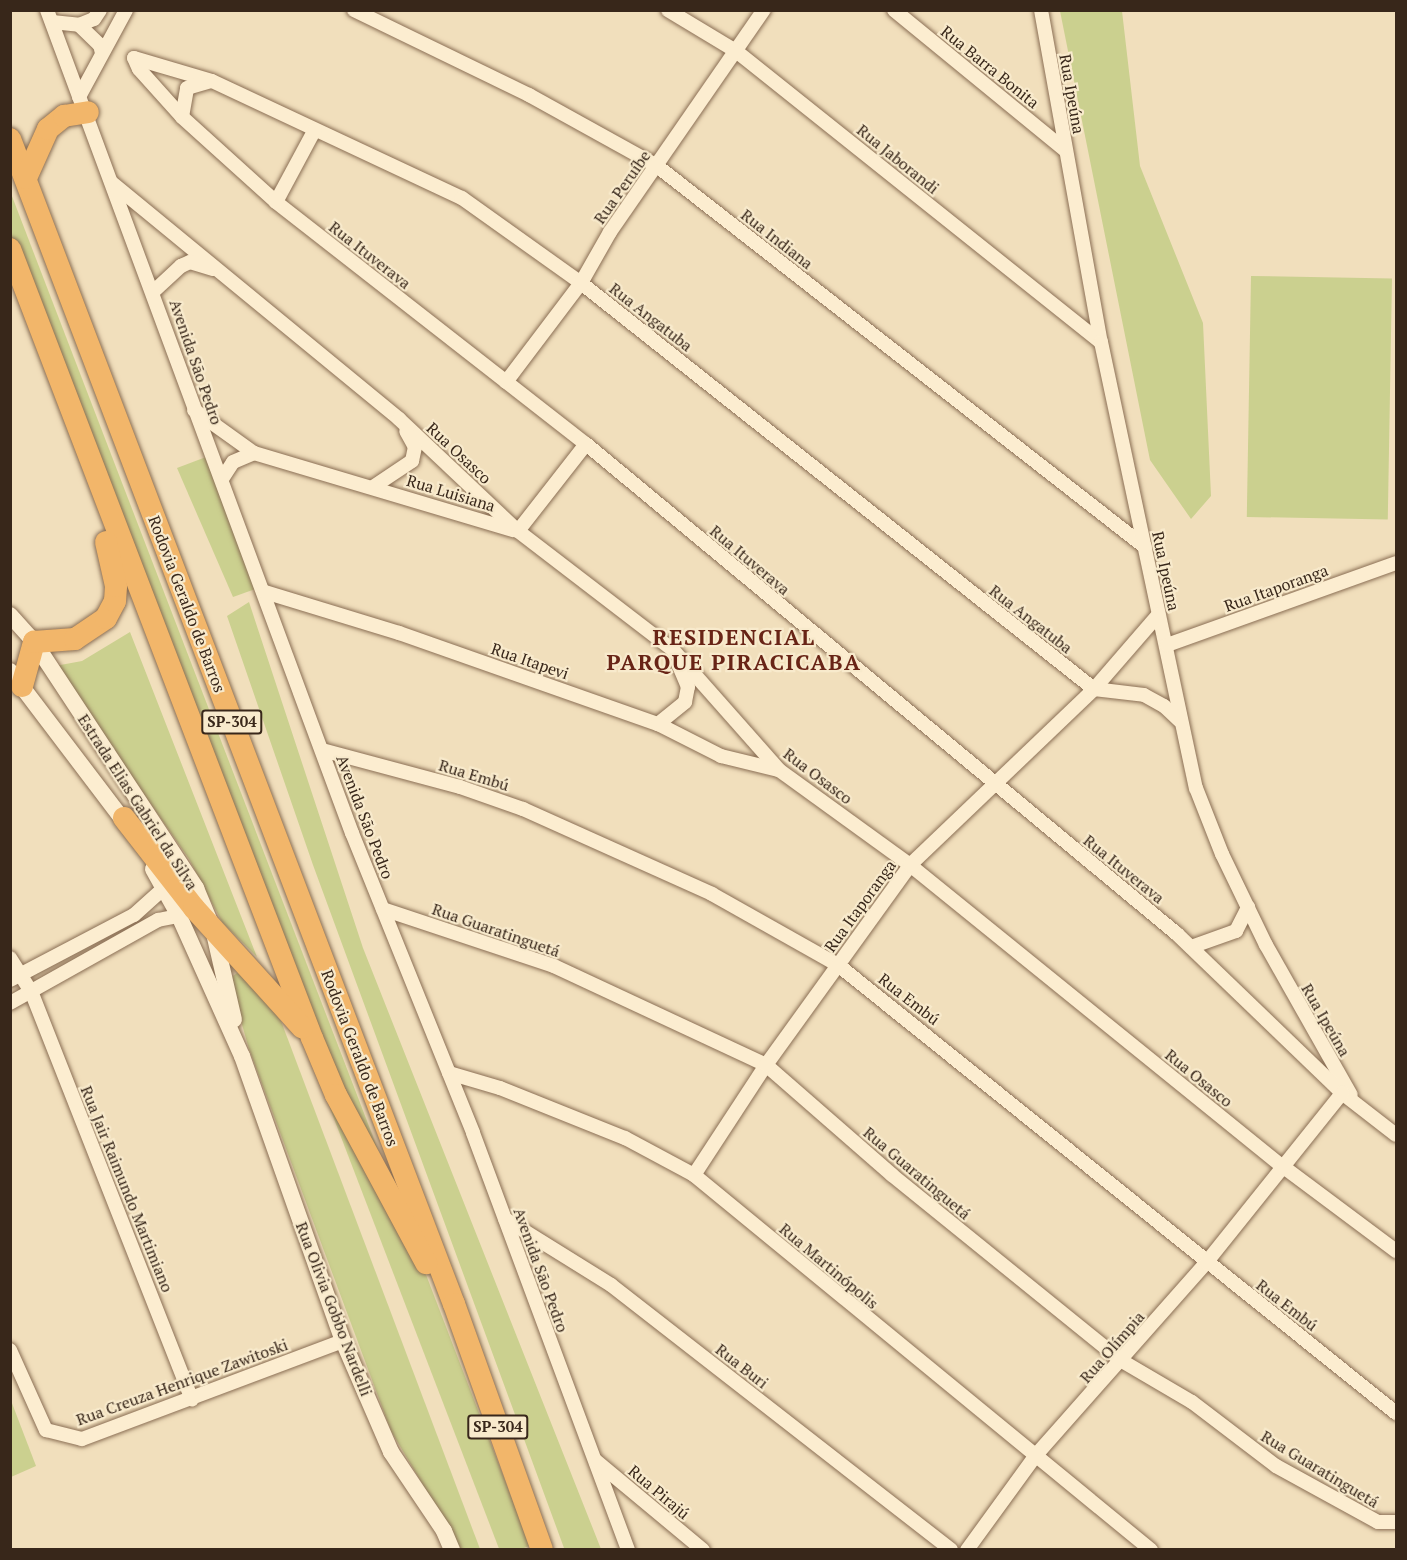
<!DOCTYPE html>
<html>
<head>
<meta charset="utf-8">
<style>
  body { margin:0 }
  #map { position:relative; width:1407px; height:1560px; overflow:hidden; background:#f1dfbc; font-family:"PT Serif",serif }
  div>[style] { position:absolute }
  .green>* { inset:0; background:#cbd08f; transform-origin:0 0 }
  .roads { filter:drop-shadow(0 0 2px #8a6e54) drop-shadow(0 0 2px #8a6e54) }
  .minor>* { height:14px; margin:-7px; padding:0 7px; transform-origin:7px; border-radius:7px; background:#fcedd0 }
  .tertiary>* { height:16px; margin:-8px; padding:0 8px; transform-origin:8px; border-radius:8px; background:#fcedd0 }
  .trunk>* { height:22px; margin:-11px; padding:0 11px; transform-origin:11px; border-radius:11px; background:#f2b66a }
  span { translate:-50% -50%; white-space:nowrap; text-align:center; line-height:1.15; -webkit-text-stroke:4.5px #f8eacc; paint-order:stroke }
  .shield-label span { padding:2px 4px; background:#f8eacc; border:2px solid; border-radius:4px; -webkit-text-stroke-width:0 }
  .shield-label { font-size:15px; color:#38271a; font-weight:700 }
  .street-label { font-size:16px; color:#38271a }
  .district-label { font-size:22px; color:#682416; font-weight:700; letter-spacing:1.5px }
  .frame { position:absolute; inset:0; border:12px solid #38271a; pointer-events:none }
</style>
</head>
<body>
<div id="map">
  <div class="green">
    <i style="clip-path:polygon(1060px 11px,1122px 11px,1140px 166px,1203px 323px,1211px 496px,1191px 519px,1150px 460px)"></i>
    <i style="left:10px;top:191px;width:1451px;height:30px;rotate:69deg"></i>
    <i style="left:1251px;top:276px;width:141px;height:241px;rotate:1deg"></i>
    <i style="clip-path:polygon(206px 457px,258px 588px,233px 597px,177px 468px)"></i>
    <i style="clip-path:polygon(249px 602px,363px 948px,601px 1549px,564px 1548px,313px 865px,227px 616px)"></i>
    <i style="clip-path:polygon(130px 632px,257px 957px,222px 922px,189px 859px,55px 666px,82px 661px)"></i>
    <i style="clip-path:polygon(237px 973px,252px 980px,281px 1021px,480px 1549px,461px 1549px,391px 1431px,249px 1049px,229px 979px)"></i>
    <i style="clip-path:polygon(10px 1398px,36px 1466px,11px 1477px,10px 1477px)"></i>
  </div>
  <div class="roads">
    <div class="minor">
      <i style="left:47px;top:10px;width:878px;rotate:69.67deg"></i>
      <i style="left:352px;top:833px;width:323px;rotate:68deg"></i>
      <i style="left:473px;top:1133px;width:445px;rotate:69.6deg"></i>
      <i style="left:354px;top:10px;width:195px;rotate:25.9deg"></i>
      <i style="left:529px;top:95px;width:146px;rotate:29deg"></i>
      <i style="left:657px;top:166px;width:619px;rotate:37.98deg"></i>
      <i style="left:668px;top:10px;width:79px;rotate:31.1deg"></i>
      <i style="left:736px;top:51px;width:467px;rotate:38.6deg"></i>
      <i style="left:894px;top:10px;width:221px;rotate:39.3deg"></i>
      <i style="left:1041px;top:10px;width:337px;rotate:79.8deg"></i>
      <i style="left:1101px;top:342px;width:456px;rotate:78deg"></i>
      <i style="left:1196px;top:788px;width:71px;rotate:68.5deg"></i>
      <i style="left:1222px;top:854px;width:101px;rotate:64.2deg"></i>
      <i style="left:1266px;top:945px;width:172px;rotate:60.5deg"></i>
      <i style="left:52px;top:22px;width:27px;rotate:6deg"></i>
      <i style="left:79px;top:25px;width:16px;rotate:-22deg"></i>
      <i style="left:94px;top:19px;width:11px;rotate:-56deg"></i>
      <i style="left:79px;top:25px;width:29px;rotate:44deg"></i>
      <i style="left:100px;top:45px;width:8px;rotate:76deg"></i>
      <i style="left:134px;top:58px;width:12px;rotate:66deg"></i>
      <i style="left:139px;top:69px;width:64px;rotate:48.1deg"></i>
      <i style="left:182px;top:117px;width:127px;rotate:42.1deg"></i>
      <i style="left:276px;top:202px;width:393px;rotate:38deg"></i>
      <i style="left:586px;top:444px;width:768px;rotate:39.66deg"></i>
      <i style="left:1177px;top:934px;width:229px;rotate:43.9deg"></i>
      <i style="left:1342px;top:1093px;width:68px;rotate:37.9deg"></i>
      <i style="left:134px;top:58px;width:81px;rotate:16.4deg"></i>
      <i style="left:212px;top:81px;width:276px;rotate:25.1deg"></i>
      <i style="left:462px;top:198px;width:146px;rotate:35.5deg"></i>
      <i style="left:581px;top:283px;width:654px;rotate:38.36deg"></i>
      <i style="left:1094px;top:689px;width:50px;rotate:6.8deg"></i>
      <i style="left:1144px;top:695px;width:23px;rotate:29deg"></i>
      <i style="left:1164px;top:706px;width:21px;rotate:43deg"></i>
      <i style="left:79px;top:97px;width:99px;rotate:-61.6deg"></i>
      <i style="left:182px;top:117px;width:29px;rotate:-80deg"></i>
      <i style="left:187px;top:88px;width:25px;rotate:-16deg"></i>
      <i style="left:112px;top:183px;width:372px;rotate:39.4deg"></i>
      <i style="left:399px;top:419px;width:163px;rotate:43.3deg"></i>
      <i style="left:518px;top:531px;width:195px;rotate:37.5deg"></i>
      <i style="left:673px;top:650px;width:160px;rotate:48.5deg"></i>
      <i style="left:779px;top:770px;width:162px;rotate:35.9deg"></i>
      <i style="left:910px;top:865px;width:477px;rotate:39deg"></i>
      <i style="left:1281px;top:1165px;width:144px;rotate:36.8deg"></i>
      <i style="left:276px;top:202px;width:81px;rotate:-61.8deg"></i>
      <i style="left:154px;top:291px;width:37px;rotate:-43deg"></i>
      <i style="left:181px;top:266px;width:10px;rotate:-24deg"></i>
      <i style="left:190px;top:262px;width:24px;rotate:17deg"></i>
      <i style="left:506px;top:382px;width:124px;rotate:-52.9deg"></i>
      <i style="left:581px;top:283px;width:59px;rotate:-60.4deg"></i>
      <i style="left:610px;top:232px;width:270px;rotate:-55.3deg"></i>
      <i style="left:194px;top:410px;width:74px;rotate:35.6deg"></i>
      <i style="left:254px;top:453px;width:270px;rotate:16.6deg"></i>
      <i style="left:222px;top:479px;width:20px;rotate:-57deg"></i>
      <i style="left:233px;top:462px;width:23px;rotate:-23deg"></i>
      <i style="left:373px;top:487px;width:47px;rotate:-33.7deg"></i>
      <i style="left:412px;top:461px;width:14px;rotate:-78deg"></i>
      <i style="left:415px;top:447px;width:18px;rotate:-119deg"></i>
      <i style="left:518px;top:531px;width:110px;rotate:-52deg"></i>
      <i style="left:265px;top:592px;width:140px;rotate:17deg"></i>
      <i style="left:399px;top:633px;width:275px;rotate:19.4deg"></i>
      <i style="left:658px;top:724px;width:71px;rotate:26.9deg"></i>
      <i style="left:721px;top:756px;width:59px;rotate:13.8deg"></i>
      <i style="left:1167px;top:645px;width:243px;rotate:-19.7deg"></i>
      <i style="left:658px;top:724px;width:35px;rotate:-39deg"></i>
      <i style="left:685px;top:702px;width:15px;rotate:-79deg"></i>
      <i style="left:688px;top:687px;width:26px;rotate:-113deg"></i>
      <i style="left:322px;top:750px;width:143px;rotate:15deg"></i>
      <i style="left:460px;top:787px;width:67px;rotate:19.2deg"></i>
      <i style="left:523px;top:809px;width:207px;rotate:24.2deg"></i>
      <i style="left:712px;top:894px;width:145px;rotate:29.4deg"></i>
      <i style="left:838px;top:965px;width:716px;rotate:38.76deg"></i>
      <i style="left:383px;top:909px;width:180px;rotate:18.4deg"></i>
      <i style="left:554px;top:966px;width:234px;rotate:25deg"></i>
      <i style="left:766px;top:1065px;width:167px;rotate:41.1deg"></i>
      <i style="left:892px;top:1175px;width:296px;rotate:39deg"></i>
      <i style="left:1122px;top:1361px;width:81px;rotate:30.4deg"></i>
      <i style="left:1192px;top:1402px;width:106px;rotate:37.3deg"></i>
      <i style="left:1276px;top:1466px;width:116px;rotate:28.8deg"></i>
      <i style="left:1378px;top:1522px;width:18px"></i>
      <i style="left:1191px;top:947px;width:48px;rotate:-19.6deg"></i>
      <i style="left:1236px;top:931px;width:27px;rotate:-63deg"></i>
      <i style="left:10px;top:958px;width:39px;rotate:58deg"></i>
      <i style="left:31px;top:991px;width:439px;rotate:68.5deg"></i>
      <i style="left:10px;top:980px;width:140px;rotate:-27.7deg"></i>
      <i style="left:134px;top:915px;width:40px;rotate:-42deg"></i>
      <i style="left:10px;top:1003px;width:170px;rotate:-29.3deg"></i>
      <i style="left:158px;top:920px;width:21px;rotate:-11deg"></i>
      <i style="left:449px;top:1073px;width:53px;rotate:16.4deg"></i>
      <i style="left:500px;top:1088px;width:135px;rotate:21.8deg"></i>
      <i style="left:625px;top:1138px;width:78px;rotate:28.2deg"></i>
      <i style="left:694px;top:1175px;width:591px;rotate:39.37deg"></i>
      <i style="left:694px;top:1175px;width:131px;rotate:-56.8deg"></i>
      <i style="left:766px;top:1065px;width:246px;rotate:-54.2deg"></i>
      <i style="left:910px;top:865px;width:255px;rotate:-43.7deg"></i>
      <i style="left:1094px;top:689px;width:98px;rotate:-49.1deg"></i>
      <i style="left:505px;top:1219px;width:125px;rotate:31.9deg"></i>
      <i style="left:611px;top:1285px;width:431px;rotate:37.9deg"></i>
      <i style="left:10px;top:1350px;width:88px;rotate:65.8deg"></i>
      <i style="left:46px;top:1430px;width:37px;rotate:14deg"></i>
      <i style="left:82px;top:1439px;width:279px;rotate:-20.6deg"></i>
      <i style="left:596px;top:1461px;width:139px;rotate:39.8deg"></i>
      <i style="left:967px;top:1550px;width:117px;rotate:-54deg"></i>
      <i style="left:1036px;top:1455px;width:256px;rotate:-48.5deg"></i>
      <i style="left:1206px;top:1263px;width:218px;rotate:-51.3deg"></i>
    </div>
    <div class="tertiary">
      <i style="left:10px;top:615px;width:36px;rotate:48deg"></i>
      <i style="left:34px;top:642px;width:295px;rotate:56.6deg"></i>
      <i style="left:196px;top:888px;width:44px;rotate:67.5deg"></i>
      <i style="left:213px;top:929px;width:93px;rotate:77deg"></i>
      <i style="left:10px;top:671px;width:197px;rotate:52.8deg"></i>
      <i style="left:153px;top:869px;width:54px;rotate:61deg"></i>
      <i style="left:179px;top:916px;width:154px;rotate:65.8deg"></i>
      <i style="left:242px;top:1056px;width:302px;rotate:70.5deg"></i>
      <i style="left:343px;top:1341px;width:121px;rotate:66.6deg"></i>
      <i style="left:391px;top:1452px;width:95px;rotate:56.1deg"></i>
      <i style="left:444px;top:1531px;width:21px;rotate:67deg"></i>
    </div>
    <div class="trunk">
      <i style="left:10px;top:139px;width:1247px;rotate:69.14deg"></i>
      <i style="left:454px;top:1304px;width:261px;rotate:70.3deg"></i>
      <i style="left:26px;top:178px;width:54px;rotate:-65.8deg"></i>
      <i style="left:48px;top:129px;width:21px;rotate:-39deg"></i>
      <i style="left:64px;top:116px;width:24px;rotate:-9deg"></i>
      <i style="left:10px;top:249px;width:845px;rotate:69.06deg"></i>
      <i style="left:312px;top:1038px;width:62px;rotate:67.2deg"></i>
      <i style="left:336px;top:1095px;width:191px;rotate:61.8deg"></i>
      <i style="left:22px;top:686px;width:46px;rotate:-74.7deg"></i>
      <i style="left:34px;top:642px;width:41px;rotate:-4.2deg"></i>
      <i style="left:75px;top:639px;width:37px;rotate:-34deg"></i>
      <i style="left:106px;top:618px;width:19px;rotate:-62deg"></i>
      <i style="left:115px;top:601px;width:15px;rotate:-86deg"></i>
      <i style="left:116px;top:586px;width:45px;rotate:-102.8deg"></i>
      <i style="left:124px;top:818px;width:114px;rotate:52.1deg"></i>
      <i style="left:194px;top:908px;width:161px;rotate:47.8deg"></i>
    </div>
  </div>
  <div class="shield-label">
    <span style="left:232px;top:722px">SP-304</span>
    <span style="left:498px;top:1427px">SP-304</span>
  </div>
  <div class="street-label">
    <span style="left:990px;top:67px;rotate:39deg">Rua Barra Bonita</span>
    <span style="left:1072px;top:94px;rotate:80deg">Rua Ipeúna</span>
    <span style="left:898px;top:159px;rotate:39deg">Rua Jaborandi</span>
    <span style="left:622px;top:187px;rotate:-55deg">Rua Peruíbe</span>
    <span style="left:777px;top:239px;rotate:38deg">Rua Indiana</span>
    <span style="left:370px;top:255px;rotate:38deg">Rua Ituverava</span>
    <span style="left:651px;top:317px;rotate:38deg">Rua Angatuba</span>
    <span style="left:196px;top:362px;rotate:71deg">Avenida São Pedro</span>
    <span style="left:459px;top:453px;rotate:43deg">Rua Osasco</span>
    <span style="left:451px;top:493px;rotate:17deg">Rua Luisiana</span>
    <span style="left:750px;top:560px;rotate:40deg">Rua Ituverava</span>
    <span style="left:1166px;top:571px;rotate:78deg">Rua Ipeúna</span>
    <span style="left:1276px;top:588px;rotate:-20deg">Rua Itaporanga</span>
    <span style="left:187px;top:604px;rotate:69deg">Rodovia Geraldo de Barros</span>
    <span style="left:1031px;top:619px;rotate:38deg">Rua Angatuba</span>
    <span style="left:530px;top:661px;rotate:19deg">Rua Itapevi</span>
    <span style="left:474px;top:775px;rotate:17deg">Rua Embú</span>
    <span style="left:818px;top:776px;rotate:37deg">Rua Osasco</span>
    <span style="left:138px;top:802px;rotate:57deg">Estrada Elias Gabriel da Silva</span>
    <span style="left:365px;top:817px;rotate:69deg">Avenida São Pedro</span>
    <span style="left:1124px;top:869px;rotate:39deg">Rua Ituverava</span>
    <span style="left:860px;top:906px;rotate:-54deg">Rua Itaporanga</span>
    <span style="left:496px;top:930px;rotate:19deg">Rua Guaratinguetá</span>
    <span style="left:909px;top:999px;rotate:38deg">Rua Embú</span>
    <span style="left:1326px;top:1020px;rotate:60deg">Rua Ipeúna</span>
    <span style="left:360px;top:1058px;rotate:69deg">Rodovia Geraldo de Barros</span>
    <span style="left:1199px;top:1078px;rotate:39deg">Rua Osasco</span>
    <span style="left:917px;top:1173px;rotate:40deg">Rua Guaratinguetá</span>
    <span style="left:127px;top:1189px;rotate:68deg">Rua Jair Raimundo Martimiano</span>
    <span style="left:829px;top:1266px;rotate:40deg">Rua Martinópolis</span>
    <span style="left:541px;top:1270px;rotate:70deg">Avenida São Pedro</span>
    <span style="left:1287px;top:1305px;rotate:38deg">Rua Embú</span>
    <span style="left:334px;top:1309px;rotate:69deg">Rua Olivia Gobbo Nardelli</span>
    <span style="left:1112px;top:1347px;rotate:-49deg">Rua Olímpia</span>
    <span style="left:742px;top:1366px;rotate:38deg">Rua Buri</span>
    <span style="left:182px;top:1382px;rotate:-20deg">Rua Creuza Henrique Zawitoski</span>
    <span style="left:1320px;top:1469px;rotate:31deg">Rua Guaratinguetá</span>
    <span style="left:659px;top:1492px;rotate:40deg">Rua Pirajú</span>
  </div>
  <div class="district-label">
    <span style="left:734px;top:649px">RESIDENCIAL<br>PARQUE PIRACICABA</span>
  </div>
  <div class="frame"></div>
</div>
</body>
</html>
